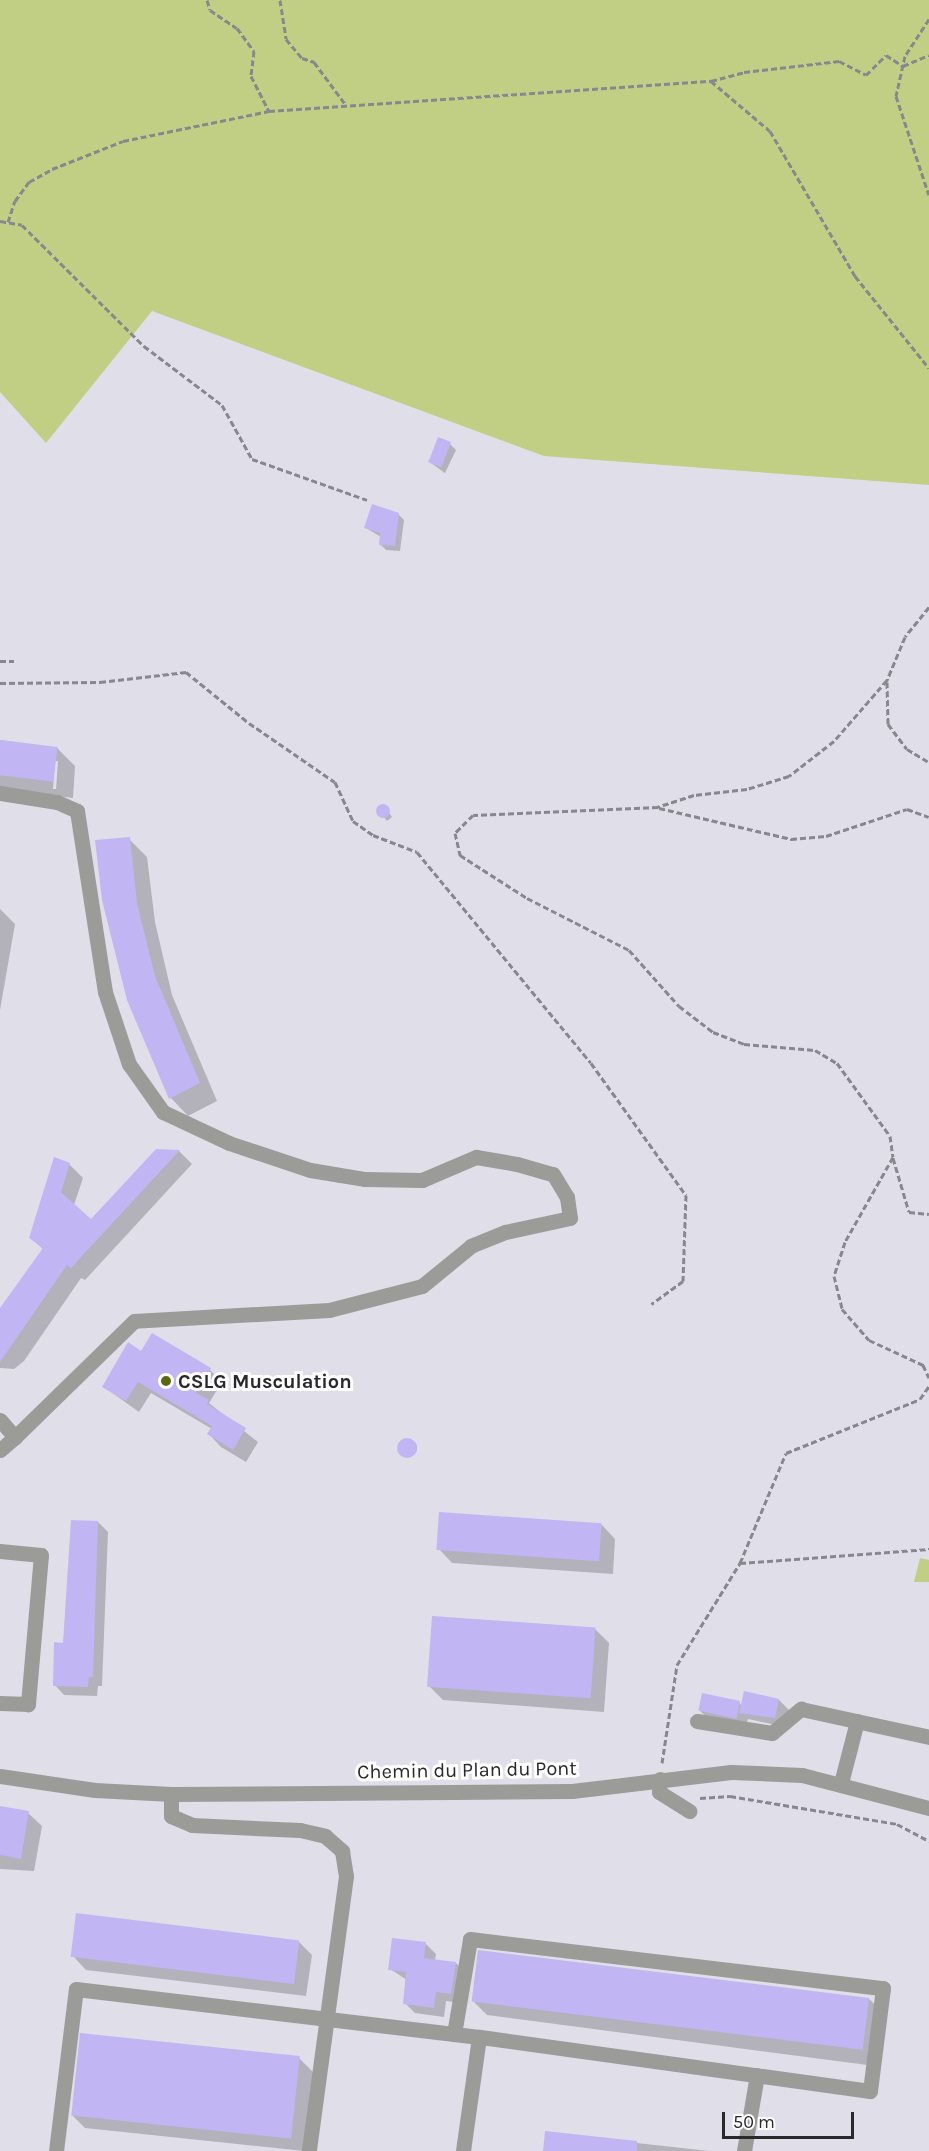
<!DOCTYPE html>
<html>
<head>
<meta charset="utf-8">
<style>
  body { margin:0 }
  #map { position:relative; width:929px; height:2151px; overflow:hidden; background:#e0dee9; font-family:Karla,sans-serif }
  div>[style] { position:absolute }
  .green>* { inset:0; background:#c1cf84 }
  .shadow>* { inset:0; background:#0003 }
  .round { border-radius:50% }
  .building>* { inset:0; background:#c2b5f4; transform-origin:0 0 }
  .path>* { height:3px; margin-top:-1.5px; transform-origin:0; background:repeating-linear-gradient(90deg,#88878e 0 6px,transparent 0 9px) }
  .minor>* { height:15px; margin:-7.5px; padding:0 7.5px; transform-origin:7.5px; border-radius:7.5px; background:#9b9c98 }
  .dots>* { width:16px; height:16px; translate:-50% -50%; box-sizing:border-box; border:3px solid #fff; border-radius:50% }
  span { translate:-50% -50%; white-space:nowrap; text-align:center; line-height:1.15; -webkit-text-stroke:6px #fff; paint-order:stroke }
  .poi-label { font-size:20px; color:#29292c; font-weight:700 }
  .left { translate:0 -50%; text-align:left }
  .street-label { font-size:20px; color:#29292c }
  .scale { position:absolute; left:722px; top:2112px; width:132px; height:27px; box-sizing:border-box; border:3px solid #29292c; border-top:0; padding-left:8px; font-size:18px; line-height:21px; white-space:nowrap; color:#29292c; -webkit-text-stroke:4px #fff; paint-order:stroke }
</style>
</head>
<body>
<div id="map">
  <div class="green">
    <i style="clip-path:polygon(0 0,929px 0,929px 485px,544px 456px,152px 311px,46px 443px,0 392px)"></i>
    <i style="clip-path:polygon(920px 1558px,929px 1560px,929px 1582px,914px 1582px)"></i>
  </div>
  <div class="shadow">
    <i style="clip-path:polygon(450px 444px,456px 450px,445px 473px,428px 461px)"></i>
    <i style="clip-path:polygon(398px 514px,404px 520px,400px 551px,386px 550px,380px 544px,381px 537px,366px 528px)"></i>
    <i style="clip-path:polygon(evenodd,0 740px,57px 748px,75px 766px,73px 798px,0 789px,0 740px,55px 761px,58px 761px,56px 789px,53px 789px,55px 761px)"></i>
    <i style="clip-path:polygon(384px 806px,392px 817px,387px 821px,378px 810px)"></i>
    <i style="clip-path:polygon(129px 839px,147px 857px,155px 922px,172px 995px,217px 1101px,188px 1116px,171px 1098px,136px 1021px,109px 926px,97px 841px)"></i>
    <i style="clip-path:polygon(0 909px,15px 924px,0 1010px)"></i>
    <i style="clip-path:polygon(157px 1150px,179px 1151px,192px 1164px,85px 1280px,81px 1278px,24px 1361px,14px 1369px,0 1368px,0 1310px,44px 1250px,31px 1238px,69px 1164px,83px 1178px,74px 1205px,91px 1221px)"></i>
    <i style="clip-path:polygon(142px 1353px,210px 1370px,222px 1382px,209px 1403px,258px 1442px,246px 1462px,221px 1447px,209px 1434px,212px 1429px,151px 1393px,139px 1412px,104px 1387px)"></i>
    <i class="round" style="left:401px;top:1440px;width:16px;height:16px"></i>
    <i style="clip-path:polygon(98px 1522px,108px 1532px,102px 1686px,98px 1686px,97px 1696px,64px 1695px,55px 1685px)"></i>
    <i style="clip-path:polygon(602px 1525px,615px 1539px,613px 1574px,452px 1563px,439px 1549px)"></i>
    <i style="clip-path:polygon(595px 1629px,609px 1643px,604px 1712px,443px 1700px,429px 1686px)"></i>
    <i style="clip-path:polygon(745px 1693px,779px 1700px,789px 1710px,785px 1727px,748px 1719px,746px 1727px,711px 1721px,700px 1711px,739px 1703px,742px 1706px)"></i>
    <i style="clip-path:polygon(0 1808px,28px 1813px,42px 1826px,34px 1871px,0 1869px)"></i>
    <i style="clip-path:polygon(298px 1941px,312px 1955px,306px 1996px,86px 1970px,73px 1956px)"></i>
    <i style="clip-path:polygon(426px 1944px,436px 1954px,435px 1960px,456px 1963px,466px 1973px,461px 2003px,446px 2001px,444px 2017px,415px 2013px,405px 2003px,407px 1980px,390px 1969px)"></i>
    <i style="clip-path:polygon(868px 1998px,882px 2011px,875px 2066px,487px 2015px,474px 2002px)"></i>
    <i style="clip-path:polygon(299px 2058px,313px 2072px,304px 2151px,85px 2128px,72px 2115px)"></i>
    <i style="clip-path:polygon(547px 2133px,709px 2151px,545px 2151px)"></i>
  </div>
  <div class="building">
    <i style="left:438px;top:437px;width:14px;height:27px;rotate:21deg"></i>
    <i style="clip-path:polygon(372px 504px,399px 513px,395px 546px,379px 545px,380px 533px,364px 528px)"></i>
    <i style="left:0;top:740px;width:58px;height:35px;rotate:7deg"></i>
    <i class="round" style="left:376px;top:804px;width:14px;height:14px"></i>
    <i style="clip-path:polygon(130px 837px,137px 903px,155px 976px,200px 1083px,169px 1099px,127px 1000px,102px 900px,95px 840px)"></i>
    <i style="clip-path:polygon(156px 1149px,180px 1150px,71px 1268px,67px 1265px,0 1362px,0 1308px,43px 1248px,29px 1238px,54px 1157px,70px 1163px,61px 1192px,91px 1219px)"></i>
    <i style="clip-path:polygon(152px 1333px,211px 1368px,196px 1393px,209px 1400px,207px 1404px,246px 1428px,233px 1450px,207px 1434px,212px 1426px,138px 1382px,126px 1401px,102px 1387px,128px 1342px,141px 1351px)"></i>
    <i class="round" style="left:397px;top:1438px;width:20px;height:20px"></i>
    <i style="left:439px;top:1512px;width:163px;height:38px;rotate:4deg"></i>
    <i style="clip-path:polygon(71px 1520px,98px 1521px,93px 1677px,89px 1677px,88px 1687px,53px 1686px,54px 1642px,63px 1643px)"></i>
    <i style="left:432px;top:1616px;width:164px;height:71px;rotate:4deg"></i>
    <i style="clip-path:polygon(744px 1691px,779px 1699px,775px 1718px,739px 1713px)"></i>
    <i style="left:702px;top:1693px;width:39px;height:18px;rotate:12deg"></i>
    <i style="clip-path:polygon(0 1806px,29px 1811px,21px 1859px,0 1855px)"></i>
    <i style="left:76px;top:1913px;width:225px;height:44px;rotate:7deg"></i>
    <i style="clip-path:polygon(392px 1938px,426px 1942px,424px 1958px,456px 1962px,451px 1994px,436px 1992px,434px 2008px,403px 2004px,406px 1972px,388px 1970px)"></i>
    <i style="left:478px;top:1950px;width:394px;height:52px;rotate:7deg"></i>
    <i style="left:80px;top:2033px;width:221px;height:83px;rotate:6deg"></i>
    <i style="clip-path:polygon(545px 2131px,637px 2141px,637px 2151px,543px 2151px)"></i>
  </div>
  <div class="path">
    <i style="left:207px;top:0;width:10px;rotate:73deg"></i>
    <i style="left:210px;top:10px;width:32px;rotate:34deg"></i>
    <i style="left:237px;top:28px;width:29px;rotate:54deg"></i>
    <i style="left:254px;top:51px;width:25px;rotate:97deg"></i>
    <i style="left:251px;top:76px;width:39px;rotate:63deg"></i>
    <i style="left:269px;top:111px;width:443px;rotate:-3.9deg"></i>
    <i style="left:711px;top:81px;width:77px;rotate:40.3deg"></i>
    <i style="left:770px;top:131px;width:168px;rotate:59.6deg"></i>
    <i style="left:855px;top:276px;width:118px;rotate:51.2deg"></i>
    <i style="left:280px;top:0;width:39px;rotate:81deg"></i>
    <i style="left:286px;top:39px;width:25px;rotate:50deg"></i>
    <i style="left:302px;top:58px;width:13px;rotate:18deg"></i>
    <i style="left:314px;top:62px;width:54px;rotate:53.3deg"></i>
    <i style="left:929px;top:19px;width:44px;rotate:123deg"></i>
    <i style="left:905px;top:56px;width:41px;rotate:102.7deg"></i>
    <i style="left:896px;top:96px;width:104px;rotate:71.6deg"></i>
    <i style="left:711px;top:81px;width:34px;rotate:-15deg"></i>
    <i style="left:744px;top:72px;width:96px;rotate:-6.6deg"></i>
    <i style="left:839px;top:61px;width:30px;rotate:27deg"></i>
    <i style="left:866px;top:75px;width:28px;rotate:-45deg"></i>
    <i style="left:886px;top:55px;width:20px;rotate:33deg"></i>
    <i style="left:903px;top:66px;width:28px;rotate:-23deg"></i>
    <i style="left:0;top:221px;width:22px;rotate:10deg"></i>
    <i style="left:22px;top:225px;width:172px;rotate:44.8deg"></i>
    <i style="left:144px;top:346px;width:98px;rotate:37.1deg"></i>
    <i style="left:222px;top:405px;width:62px;rotate:60.9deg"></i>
    <i style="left:252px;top:459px;width:122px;rotate:19.6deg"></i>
    <i style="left:8px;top:222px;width:22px;rotate:-72deg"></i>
    <i style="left:15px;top:201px;width:24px;rotate:-54deg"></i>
    <i style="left:29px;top:182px;width:26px;rotate:-29deg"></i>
    <i style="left:52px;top:169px;width:76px;rotate:-21.5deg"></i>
    <i style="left:123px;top:141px;width:149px;rotate:-11.6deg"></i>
    <i style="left:929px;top:607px;width:38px;rotate:129deg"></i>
    <i style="left:905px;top:637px;width:47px;rotate:112.7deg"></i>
    <i style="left:887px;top:680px;width:81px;rotate:131deg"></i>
    <i style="left:834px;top:741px;width:57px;rotate:142.1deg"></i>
    <i style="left:789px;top:776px;width:44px;rotate:162.8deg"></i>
    <i style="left:747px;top:789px;width:53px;rotate:173.5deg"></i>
    <i style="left:694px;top:795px;width:38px;rotate:162deg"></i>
    <i style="left:658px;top:807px;width:185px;rotate:177.5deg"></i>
    <i style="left:473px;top:815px;width:25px;rotate:135deg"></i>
    <i style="left:455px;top:833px;width:23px;rotate:77deg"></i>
    <i style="left:460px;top:855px;width:80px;rotate:32.7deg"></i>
    <i style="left:527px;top:898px;width:114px;rotate:27deg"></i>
    <i style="left:629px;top:950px;width:75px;rotate:48.2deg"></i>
    <i style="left:679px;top:1006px;width:43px;rotate:37.4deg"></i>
    <i style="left:713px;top:1032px;width:33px;rotate:21deg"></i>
    <i style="left:744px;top:1044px;width:71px;rotate:4.8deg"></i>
    <i style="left:815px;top:1050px;width:26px;rotate:31deg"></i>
    <i style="left:837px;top:1063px;width:90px;rotate:54deg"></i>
    <i style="left:890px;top:1136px;width:21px;rotate:82deg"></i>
    <i style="left:893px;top:1157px;width:98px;rotate:119.5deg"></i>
    <i style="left:845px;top:1242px;width:36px;rotate:108deg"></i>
    <i style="left:834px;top:1276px;width:34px;rotate:76deg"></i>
    <i style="left:842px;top:1309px;width:41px;rotate:48.9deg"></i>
    <i style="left:869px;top:1340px;width:60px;rotate:24.8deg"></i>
    <i style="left:923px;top:1365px;width:14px;rotate:65deg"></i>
    <i style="left:0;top:661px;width:14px"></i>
    <i style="left:887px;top:682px;width:42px;rotate:88.6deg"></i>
    <i style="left:888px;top:724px;width:31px;rotate:53deg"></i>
    <i style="left:907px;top:749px;width:26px;rotate:31deg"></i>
    <i style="left:0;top:683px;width:100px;rotate:-0.6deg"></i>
    <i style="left:100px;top:682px;width:87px;rotate:-6.6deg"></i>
    <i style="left:186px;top:672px;width:81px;rotate:39deg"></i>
    <i style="left:249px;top:723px;width:104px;rotate:34.5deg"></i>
    <i style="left:335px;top:782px;width:43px;rotate:65.2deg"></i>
    <i style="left:353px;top:821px;width:24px;rotate:35deg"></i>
    <i style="left:373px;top:835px;width:47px;rotate:21.1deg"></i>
    <i style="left:417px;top:852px;width:273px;rotate:50.5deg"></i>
    <i style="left:591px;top:1063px;width:163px;rotate:54.3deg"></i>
    <i style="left:686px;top:1195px;width:86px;rotate:92deg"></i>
    <i style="left:683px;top:1281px;width:39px;rotate:144deg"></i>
    <i style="left:659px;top:808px;width:136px;rotate:13.2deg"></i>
    <i style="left:791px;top:839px;width:35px;rotate:-5deg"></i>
    <i style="left:826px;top:836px;width:85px;rotate:-18.4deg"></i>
    <i style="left:907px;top:809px;width:23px;rotate:20deg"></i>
    <i style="left:893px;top:1158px;width:56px;rotate:73.5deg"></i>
    <i style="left:909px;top:1212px;width:20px;rotate:6deg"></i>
    <i style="left:740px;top:1563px;width:190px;rotate:-4.2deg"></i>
    <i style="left:662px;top:1763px;width:99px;rotate:-81.3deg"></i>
    <i style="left:677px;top:1665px;width:120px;rotate:-58.3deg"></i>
    <i style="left:740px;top:1563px;width:119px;rotate:-67.3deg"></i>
    <i style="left:786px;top:1453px;width:144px;rotate:-21.9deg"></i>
    <i style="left:920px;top:1399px;width:16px;rotate:-55deg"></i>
    <i style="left:700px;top:1798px;width:30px;rotate:-4deg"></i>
    <i style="left:730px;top:1796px;width:169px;rotate:9.5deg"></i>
    <i style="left:897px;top:1824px;width:36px;rotate:28deg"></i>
  </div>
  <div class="minor">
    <i style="left:0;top:793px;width:58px;rotate:9deg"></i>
    <i style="left:57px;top:802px;width:22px;rotate:24deg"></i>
    <i style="left:77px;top:811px;width:183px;rotate:81.2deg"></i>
    <i style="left:105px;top:992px;width:76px;rotate:71.6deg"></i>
    <i style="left:129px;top:1064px;width:59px;rotate:54.7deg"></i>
    <i style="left:163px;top:1112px;width:73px;rotate:25.2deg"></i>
    <i style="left:229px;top:1143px;width:85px;rotate:18.4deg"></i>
    <i style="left:310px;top:1170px;width:56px;rotate:9.3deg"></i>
    <i style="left:365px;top:1179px;width:57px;rotate:1deg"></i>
    <i style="left:422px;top:1180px;width:59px;rotate:-23.1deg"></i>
    <i style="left:476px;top:1157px;width:42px;rotate:9.7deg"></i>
    <i style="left:517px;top:1164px;width:37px;rotate:16deg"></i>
    <i style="left:553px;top:1174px;width:27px;rotate:59deg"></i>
    <i style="left:567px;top:1197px;width:21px;rotate:82deg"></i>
    <i style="left:570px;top:1218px;width:66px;rotate:167.8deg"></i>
    <i style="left:505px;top:1232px;width:37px;rotate:158deg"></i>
    <i style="left:471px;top:1246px;width:63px;rotate:140.8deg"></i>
    <i style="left:422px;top:1286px;width:96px;rotate:165.5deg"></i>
    <i style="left:329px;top:1310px;width:195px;rotate:176.8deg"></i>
    <i style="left:134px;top:1321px;width:166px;rotate:135.7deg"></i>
    <i style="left:0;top:1420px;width:23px;rotate:49deg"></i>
    <i style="left:15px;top:1437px;width:20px;rotate:139deg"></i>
    <i style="left:0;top:1551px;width:41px;rotate:5.6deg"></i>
    <i style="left:41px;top:1555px;width:150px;rotate:95deg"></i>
    <i style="left:28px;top:1704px;width:28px;rotate:-178deg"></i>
    <i style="left:697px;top:1721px;width:76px;rotate:9.1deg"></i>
    <i style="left:772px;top:1733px;width:38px;rotate:-40deg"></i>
    <i style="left:801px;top:1709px;width:131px;rotate:12.3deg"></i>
    <i style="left:0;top:1776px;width:96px;rotate:8.4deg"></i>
    <i style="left:95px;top:1790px;width:76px;rotate:3deg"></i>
    <i style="left:171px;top:1794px;width:281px;rotate:-0.4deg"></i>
    <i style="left:452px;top:1792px;width:120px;rotate:-0.5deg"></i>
    <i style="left:572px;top:1791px;width:160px;rotate:-6.8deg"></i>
    <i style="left:731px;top:1772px;width:71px;rotate:2.4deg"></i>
    <i style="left:802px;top:1775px;width:131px;rotate:14.6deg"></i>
    <i style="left:660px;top:1779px;width:13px;rotate:94deg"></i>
    <i style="left:659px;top:1792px;width:36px;rotate:32deg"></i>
    <i style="left:841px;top:1783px;width:64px;rotate:-75.5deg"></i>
    <i style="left:171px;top:1794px;width:22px;rotate:90deg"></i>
    <i style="left:171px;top:1816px;width:23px;rotate:23deg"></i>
    <i style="left:192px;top:1825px;width:108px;rotate:2.7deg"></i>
    <i style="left:300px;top:1830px;width:26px;rotate:13deg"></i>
    <i style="left:325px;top:1836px;width:23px;rotate:41deg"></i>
    <i style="left:342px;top:1851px;width:25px;rotate:81deg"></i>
    <i style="left:346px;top:1876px;width:277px;rotate:97.7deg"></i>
    <i style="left:454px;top:2034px;width:96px;rotate:-80.4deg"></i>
    <i style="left:470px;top:1939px;width:416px;rotate:6.8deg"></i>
    <i style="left:883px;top:1988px;width:104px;rotate:97.2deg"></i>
    <i style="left:870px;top:2091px;width:395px;rotate:-172.1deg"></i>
    <i style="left:56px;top:2151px;width:163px;rotate:-83deg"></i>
    <i style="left:76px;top:1989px;width:406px;rotate:6.8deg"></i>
    <i style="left:479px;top:2037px;width:115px;rotate:98deg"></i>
    <i style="left:744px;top:2151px;width:77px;rotate:-80.3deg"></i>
  </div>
  <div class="dots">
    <i style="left:166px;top:1381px;background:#5d680d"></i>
  </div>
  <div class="poi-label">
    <span class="left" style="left:178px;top:1381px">CSLG Musculation</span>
  </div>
  <div class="street-label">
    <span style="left:467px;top:1770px;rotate:-1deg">Chemin du Plan du Pont</span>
  </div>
  <div class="scale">50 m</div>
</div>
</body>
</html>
